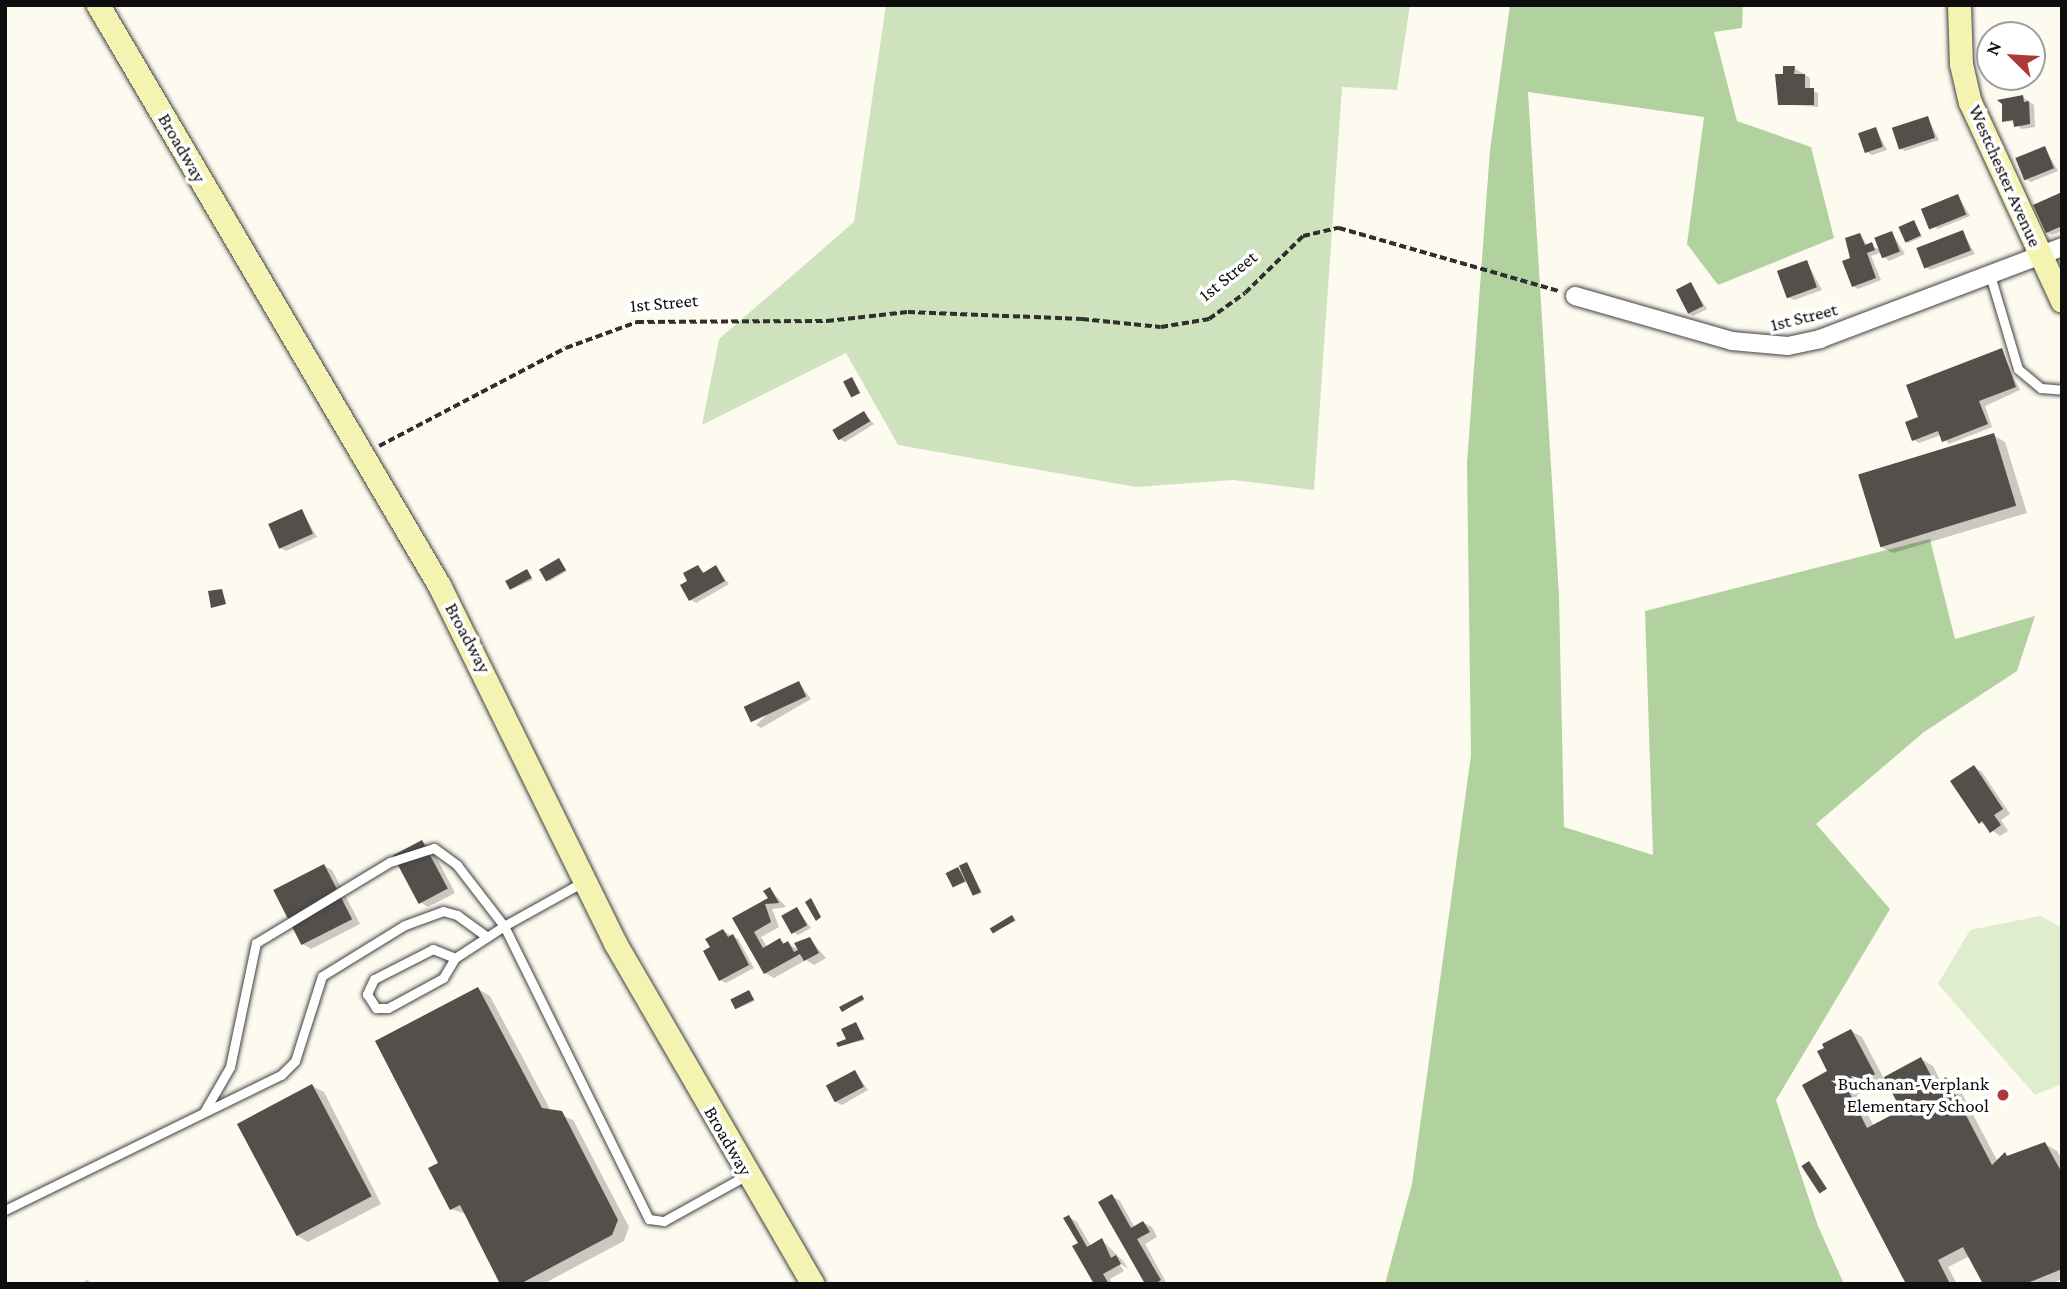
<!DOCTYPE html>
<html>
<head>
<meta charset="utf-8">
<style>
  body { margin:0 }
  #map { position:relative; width:2067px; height:1289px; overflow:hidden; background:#fdfbef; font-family:"Crimson Pro",serif }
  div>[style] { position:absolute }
  .green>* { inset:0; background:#cee3bd }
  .forest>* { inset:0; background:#b1d29e }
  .pitch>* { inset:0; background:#dfecce }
  .shadow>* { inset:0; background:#0003 }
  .building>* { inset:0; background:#544f4b; transform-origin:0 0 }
  .path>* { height:3.5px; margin-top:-1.75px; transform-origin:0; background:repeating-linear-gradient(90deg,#2f2f2f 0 7px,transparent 0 10.5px) }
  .roads { filter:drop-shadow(0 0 2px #404040) drop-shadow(0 0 2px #404040) }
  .lane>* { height:9px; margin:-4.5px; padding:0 4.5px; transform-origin:4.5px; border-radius:4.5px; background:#fff }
  .street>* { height:18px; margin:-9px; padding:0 9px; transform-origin:9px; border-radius:9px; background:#fff }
  .secondary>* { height:23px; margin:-11.5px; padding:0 11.5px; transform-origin:11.5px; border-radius:11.5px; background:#f5f3b2 }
  .dots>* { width:19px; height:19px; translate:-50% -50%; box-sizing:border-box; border:4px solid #fff; border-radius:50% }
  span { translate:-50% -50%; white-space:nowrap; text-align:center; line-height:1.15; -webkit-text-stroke:7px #fff; paint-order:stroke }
  .street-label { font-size:19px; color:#0d0d0d }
  .poi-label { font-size:19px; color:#0d0d0d }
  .right { translate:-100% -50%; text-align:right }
  .frame { position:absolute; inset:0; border:7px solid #0d0d0d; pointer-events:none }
  .north { position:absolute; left:1976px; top:21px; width:70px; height:70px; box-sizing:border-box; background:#fff; border:2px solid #9e9e9e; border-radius:50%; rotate:294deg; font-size:19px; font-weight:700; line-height:28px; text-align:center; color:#0d0d0d }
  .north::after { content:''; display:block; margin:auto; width:24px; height:32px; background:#ac3b37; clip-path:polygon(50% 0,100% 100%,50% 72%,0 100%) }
</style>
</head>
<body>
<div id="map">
  <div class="green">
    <i style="clip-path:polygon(886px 5px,1410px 5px,1397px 90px,1342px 87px,1314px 490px,1233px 480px,1136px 487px,898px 445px,846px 353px,702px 425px,719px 339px,854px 222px)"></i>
  </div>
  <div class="forest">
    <i style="clip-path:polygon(1510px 5px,1743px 5px,1742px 28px,1714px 32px,1737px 121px,1811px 147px,1834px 238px,1718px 285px,1687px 244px,1704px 117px,1528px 92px,1559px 595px,1564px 827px,1653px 855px,1645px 611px,1930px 539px,1955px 639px,2035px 616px,2017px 671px,1924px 732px,1816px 824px,1890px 909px,1776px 1100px,1818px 1226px,1844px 1284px,1385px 1284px,1412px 1184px,1471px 755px,1467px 463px,1490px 150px)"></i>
  </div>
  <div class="pitch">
    <i style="clip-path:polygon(2040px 916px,2062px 927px,2062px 1084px,2035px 1095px,1938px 984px,1970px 930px)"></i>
  </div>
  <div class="shadow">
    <i style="clip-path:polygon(1794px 68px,1810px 78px,1810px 90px,1818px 93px,1818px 107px,1780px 104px)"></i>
    <i style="clip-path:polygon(2023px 97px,2034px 105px,2035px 127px,2021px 129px,2015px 122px,2003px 121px)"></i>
    <i style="clip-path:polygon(1928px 118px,1939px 140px,1905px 151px,1900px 148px)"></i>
    <i style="clip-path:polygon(1876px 129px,1887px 150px,1872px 155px,1867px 152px)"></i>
    <i style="clip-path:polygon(2045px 148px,2058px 171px,2031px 182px,2025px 179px)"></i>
    <i style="clip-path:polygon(2062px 194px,2062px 231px,2052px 235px,2047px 232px)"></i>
    <i style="clip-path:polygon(1958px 196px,1970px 216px,1938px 229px,1933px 226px)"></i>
    <i style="clip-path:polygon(1914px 222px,1922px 237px,1908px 243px,1906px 242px)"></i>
    <i style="clip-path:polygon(1963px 232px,1975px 254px,1930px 270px,1925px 267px)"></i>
    <i style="clip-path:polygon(1892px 233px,1905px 254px,1889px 261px,1880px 253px,1871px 256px,1881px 280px,1858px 289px,1853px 286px,1852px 259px,1860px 235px,1868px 246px,1880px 249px)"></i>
    <i style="clip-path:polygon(1807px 262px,1822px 290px,1794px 300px,1788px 297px)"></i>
    <i style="clip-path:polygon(1691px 284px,1707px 309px,1693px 316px,1688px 313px)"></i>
    <i style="clip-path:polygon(2001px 350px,2020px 390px,1985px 406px,1992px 427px,1949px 444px,1941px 435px,1919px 443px,1914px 440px,1922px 422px)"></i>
    <i style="clip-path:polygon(864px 413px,874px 424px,845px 442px,840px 439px)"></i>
    <i style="clip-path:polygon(1993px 435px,2005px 442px,2027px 513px,1893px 553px,1881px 547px)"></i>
    <i style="clip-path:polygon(302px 511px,317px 537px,286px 551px,281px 548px)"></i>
    <i style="clip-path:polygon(559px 560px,567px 571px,550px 581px,548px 580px)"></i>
    <i style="clip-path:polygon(698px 567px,705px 573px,716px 567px,729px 584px,696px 603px,691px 600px,690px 582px)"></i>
    <i style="clip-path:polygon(527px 571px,533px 580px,512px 589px)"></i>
    <i style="clip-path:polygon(799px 683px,811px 699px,761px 728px,756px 725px)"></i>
    <i style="clip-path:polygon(1974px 767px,1982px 772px,2010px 814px,2001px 820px,2008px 831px,2000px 836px,1980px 822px)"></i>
    <i style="clip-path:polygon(422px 842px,431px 847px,455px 893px,428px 907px,420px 902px)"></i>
    <i style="clip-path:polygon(967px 864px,982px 893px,977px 895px,967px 882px,954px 886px,958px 869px,964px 873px)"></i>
    <i style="clip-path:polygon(324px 866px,332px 870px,360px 924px,311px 949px,303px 944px)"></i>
    <i style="clip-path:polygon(770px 889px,786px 907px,772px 909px,779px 927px,761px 937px,767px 947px,779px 940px,800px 950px,810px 939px,826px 958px,814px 965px,806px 960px,774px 978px,765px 973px,735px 919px,770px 899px)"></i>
    <i style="clip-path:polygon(797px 909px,811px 928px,798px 935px,793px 932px)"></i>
    <i style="clip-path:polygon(1012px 917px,1016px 921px,994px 932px)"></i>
    <i style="clip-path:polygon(723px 931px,738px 939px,754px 968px,726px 983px,720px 980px,712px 948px)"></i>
    <i style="clip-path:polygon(478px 989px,490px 996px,551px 1111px,573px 1120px,629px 1227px,624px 1241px,543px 1284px,502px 1284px,466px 1214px,451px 1209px,440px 1164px)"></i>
    <i style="clip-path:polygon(749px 992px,755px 1001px,736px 1009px)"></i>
    <i style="clip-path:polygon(862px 997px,865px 1000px,843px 1010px)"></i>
    <i style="clip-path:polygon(856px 1024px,865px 1040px,839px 1046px,848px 1040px)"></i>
    <i style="clip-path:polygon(evenodd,1851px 1031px,1862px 1037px,1884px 1079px,1921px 1059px,1933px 1066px,1941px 1082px,1946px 1079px,1958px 1086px,1998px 1162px,2006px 1155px,2010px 1157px,2045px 1144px,2057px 1151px,2062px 1160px,2062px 1279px,2052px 1284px,1985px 1284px,1970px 1256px,1948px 1267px,1957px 1284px,1908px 1284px,1829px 1072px,1851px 1031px,1887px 1079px,1903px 1111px,1874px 1126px,1857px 1095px,1887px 1079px)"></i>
    <i style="clip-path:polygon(855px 1072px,868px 1090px,842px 1105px,836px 1102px)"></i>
    <i style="clip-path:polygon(312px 1086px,324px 1092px,381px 1204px,308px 1242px,296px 1235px)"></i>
    <i style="clip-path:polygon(1112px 1196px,1120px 1201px,1135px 1228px,1144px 1223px,1152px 1227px,1157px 1237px,1145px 1244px,1167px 1284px,1147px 1284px)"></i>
    <i style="clip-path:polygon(1069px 1217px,1077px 1222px,1091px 1246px,1102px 1240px,1124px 1262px,1128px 1269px,1118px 1262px,1124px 1271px,1110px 1279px,1113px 1284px,1096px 1284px)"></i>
    <i style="clip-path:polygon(87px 1280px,94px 1284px,80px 1284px)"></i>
  </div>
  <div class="building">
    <i style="clip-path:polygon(2008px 28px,2008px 35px,1994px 35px,1994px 29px)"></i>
    <i style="clip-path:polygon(1783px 66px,1795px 66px,1794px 74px,1805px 74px,1805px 88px,1814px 88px,1814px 105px,1778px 105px,1775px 74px,1783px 74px)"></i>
    <i style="clip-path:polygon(2023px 95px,2024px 102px,2029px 101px,2030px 124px,2014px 127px,2013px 120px,2002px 122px,2002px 104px,1997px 100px)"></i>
    <i style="left:1928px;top:116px;width:23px;height:38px;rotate:72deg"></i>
    <i style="left:1876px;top:127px;width:21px;height:19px;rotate:71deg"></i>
    <i style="left:2045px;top:146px;width:24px;height:32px;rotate:68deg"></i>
    <i style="clip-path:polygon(2062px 192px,2062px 226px,2046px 233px,2033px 205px)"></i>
    <i style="left:1958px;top:194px;width:22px;height:40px;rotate:68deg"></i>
    <i style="left:1914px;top:220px;width:17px;height:17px;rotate:66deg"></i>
    <i style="left:1963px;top:230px;width:22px;height:50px;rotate:69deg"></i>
    <i style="left:1892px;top:231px;width:22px;height:19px;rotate:69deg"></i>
    <i style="clip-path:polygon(1860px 233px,1865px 245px,1872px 242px,1875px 250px,1867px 253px,1876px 278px,1852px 287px,1842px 261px,1850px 258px,1845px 238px)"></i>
    <i style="left:1807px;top:260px;width:29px;height:32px;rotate:70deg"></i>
    <i style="left:1691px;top:282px;width:27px;height:17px;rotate:63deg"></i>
    <i style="clip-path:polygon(2002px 348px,2016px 387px,1979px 401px,1988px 424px,1942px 442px,1938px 431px,1912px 441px,1905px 422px,1918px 417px,1906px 385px)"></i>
    <i style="left:852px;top:377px;width:18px;height:10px;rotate:63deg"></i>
    <i style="left:864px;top:411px;width:12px;height:37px;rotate:59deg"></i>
    <i style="left:1994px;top:433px;width:76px;height:142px;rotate:73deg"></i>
    <i style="left:302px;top:509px;width:27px;height:37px;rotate:66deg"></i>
    <i style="left:559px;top:558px;width:14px;height:23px;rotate:60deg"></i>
    <i style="clip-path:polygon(698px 565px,703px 573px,716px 565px,725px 581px,689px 601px,680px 585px,687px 581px,683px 573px)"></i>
    <i style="left:527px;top:569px;width:10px;height:25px;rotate:61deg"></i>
    <i style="clip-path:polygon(222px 589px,226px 604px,211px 608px,208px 591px)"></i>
    <i style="left:799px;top:681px;width:17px;height:61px;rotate:65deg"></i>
    <i style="clip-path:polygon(1974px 765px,2003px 809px,1994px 815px,2001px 825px,1990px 833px,1982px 821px,1979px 824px,1950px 781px)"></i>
    <i style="left:422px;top:840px;width:55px;height:33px;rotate:62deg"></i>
    <i style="left:967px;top:862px;width:33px;height:9px;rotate:65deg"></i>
    <i style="left:324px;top:864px;width:62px;height:57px;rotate:63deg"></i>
    <i style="left:958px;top:867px;width:16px;height:14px;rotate:63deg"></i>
    <i style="clip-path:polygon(770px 887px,779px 903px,765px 904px,771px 922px,754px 932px,763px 948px,780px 938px,783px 944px,788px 941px,794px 952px,798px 950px,794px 943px,810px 937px,819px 953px,804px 961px,800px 954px,764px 974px,732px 918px,768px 898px,763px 891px)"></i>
    <i style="clip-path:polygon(811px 898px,821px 917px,816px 921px,805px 902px)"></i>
    <i style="left:797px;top:907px;width:21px;height:18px;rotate:61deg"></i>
    <i style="left:1012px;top:915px;width:6px;height:26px;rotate:59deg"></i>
    <i style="clip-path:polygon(723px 929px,728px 937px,733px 934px,749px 965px,719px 981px,703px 951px,710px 947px,705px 939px)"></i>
    <i style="clip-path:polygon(478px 987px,542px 1108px,562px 1111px,618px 1220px,612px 1235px,520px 1284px,500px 1284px,460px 1205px,450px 1210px,428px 1168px,438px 1163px,375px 1041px)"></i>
    <i style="left:749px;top:990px;width:11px;height:21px;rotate:63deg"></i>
    <i style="clip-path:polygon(862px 995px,864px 999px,842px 1012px,839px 1007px)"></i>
    <i style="clip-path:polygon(856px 1022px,864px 1039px,838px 1047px,836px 1043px,846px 1039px,841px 1029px)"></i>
    <i style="clip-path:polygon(1851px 1029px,1875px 1074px,1847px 1088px,1867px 1128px,1901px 1110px,1884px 1077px,1921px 1057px,1935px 1083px,1946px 1077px,1992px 1165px,2005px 1152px,2007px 1156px,2045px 1142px,2062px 1173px,2062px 1269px,2025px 1284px,1983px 1284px,1963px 1247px,1938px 1260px,1950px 1284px,1906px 1284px,1802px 1085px,1827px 1071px,1817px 1051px,1824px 1048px,1822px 1044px)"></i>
    <i style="left:855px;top:1070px;width:19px;height:33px;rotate:62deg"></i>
    <i style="left:312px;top:1084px;width:127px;height:85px;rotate:62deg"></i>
    <i style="left:1809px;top:1161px;width:33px;height:9px;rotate:57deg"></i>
    <i style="clip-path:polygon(1112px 1194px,1131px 1228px,1143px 1221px,1150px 1232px,1137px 1239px,1161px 1280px,1155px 1284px,1145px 1284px,1098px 1202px)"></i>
    <i style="clip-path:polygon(1069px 1215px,1087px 1247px,1102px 1238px,1111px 1258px,1116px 1255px,1121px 1264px,1103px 1274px,1109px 1284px,1094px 1284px,1072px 1246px,1078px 1243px,1063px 1218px)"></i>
  </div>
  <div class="path">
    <i style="left:379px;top:446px;width:211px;rotate:-27.7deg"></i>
    <i style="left:566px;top:348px;width:76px;rotate:-20.1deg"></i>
    <i style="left:637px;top:322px;width:190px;rotate:-0.3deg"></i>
    <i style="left:827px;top:321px;width:81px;rotate:-6.3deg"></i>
    <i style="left:908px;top:312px;width:174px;rotate:2.3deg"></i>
    <i style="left:1082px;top:319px;width:79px;rotate:5.8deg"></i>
    <i style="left:1161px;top:327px;width:49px;rotate:-9.5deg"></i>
    <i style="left:1209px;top:319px;width:44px;rotate:-35.8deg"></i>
    <i style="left:1245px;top:293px;width:81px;rotate:-44.5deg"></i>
    <i style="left:1303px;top:236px;width:37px;rotate:-13deg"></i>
    <i style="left:1339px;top:228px;width:229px;rotate:16deg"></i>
  </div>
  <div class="roads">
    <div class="lane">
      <i style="left:1990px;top:275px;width:98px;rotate:73.4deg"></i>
      <i style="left:2018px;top:369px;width:30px;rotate:40deg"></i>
      <i style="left:2041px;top:388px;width:21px;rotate:5deg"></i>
      <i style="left:455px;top:958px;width:24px;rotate:-158deg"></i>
      <i style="left:433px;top:949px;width:66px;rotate:153deg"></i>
      <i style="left:374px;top:979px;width:17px;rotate:115deg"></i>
      <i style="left:367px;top:994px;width:17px;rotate:57deg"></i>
      <i style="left:376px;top:1008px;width:12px"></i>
      <i style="left:388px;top:1008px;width:63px;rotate:-28.6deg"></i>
      <i style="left:443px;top:978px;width:23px;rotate:-59deg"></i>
      <i style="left:455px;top:958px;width:59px;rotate:-33.1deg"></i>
      <i style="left:504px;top:926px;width:90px;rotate:-29.1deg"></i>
      <i style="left:204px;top:1112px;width:52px;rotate:-60deg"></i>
      <i style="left:230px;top:1067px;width:127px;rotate:-78.2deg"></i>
      <i style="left:256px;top:943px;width:157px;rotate:-31.2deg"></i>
      <i style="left:390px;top:862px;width:46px;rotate:-17.7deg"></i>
      <i style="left:434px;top:848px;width:29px;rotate:36deg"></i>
      <i style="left:457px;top:865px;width:77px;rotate:52.4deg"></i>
      <i style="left:504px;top:926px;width:327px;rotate:63.7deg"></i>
      <i style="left:649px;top:1219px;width:15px;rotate:8deg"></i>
      <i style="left:664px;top:1221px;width:95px;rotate:-29deg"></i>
      <i style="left:5px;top:1210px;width:307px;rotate:-26.1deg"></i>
      <i style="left:281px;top:1075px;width:20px;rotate:-45deg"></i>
      <i style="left:295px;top:1061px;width:89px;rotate:-72.4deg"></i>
      <i style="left:322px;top:976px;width:97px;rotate:-31.6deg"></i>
      <i style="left:405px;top:925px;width:40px;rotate:-20.2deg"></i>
      <i style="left:443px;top:911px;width:15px;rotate:16deg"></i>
      <i style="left:457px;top:915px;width:37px;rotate:36deg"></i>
    </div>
    <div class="street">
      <i style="left:1575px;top:296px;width:163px;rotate:16deg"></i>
      <i style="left:1732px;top:341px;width:56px;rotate:5.1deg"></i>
      <i style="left:1788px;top:346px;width:33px;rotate:-12deg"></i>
      <i style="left:1820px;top:339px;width:259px;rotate:-20.8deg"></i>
    </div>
    <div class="secondary">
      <i style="left:98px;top:5px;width:673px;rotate:59.55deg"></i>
      <i style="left:439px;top:585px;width:399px;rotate:63.8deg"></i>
      <i style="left:615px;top:943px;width:394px;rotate:59.9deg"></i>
      <i style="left:1959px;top:5px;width:59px;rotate:88.1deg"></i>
      <i style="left:1961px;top:64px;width:39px;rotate:77deg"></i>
      <i style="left:1970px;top:102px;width:219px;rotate:65.2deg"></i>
    </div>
  </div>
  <div class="dots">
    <i style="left:2003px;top:1095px;background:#ac3b37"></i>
  </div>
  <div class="street-label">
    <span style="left:182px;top:148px;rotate:60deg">Broadway</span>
    <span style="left:2005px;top:176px;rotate:66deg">Westchester Avenue</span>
    <span style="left:1228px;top:276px;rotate:-39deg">1st Street</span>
    <span style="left:664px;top:303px;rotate:-5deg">1st Street</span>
    <span style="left:1804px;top:317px;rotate:-14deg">1st Street</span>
    <span style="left:468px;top:638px;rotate:62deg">Broadway</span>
    <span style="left:728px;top:1141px;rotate:60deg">Broadway</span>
  </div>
  <div class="poi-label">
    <span class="right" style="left:1989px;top:1095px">Buchanan-Verplank<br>Elementary School</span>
  </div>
  <div class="frame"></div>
  <div class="north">N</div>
</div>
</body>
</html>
